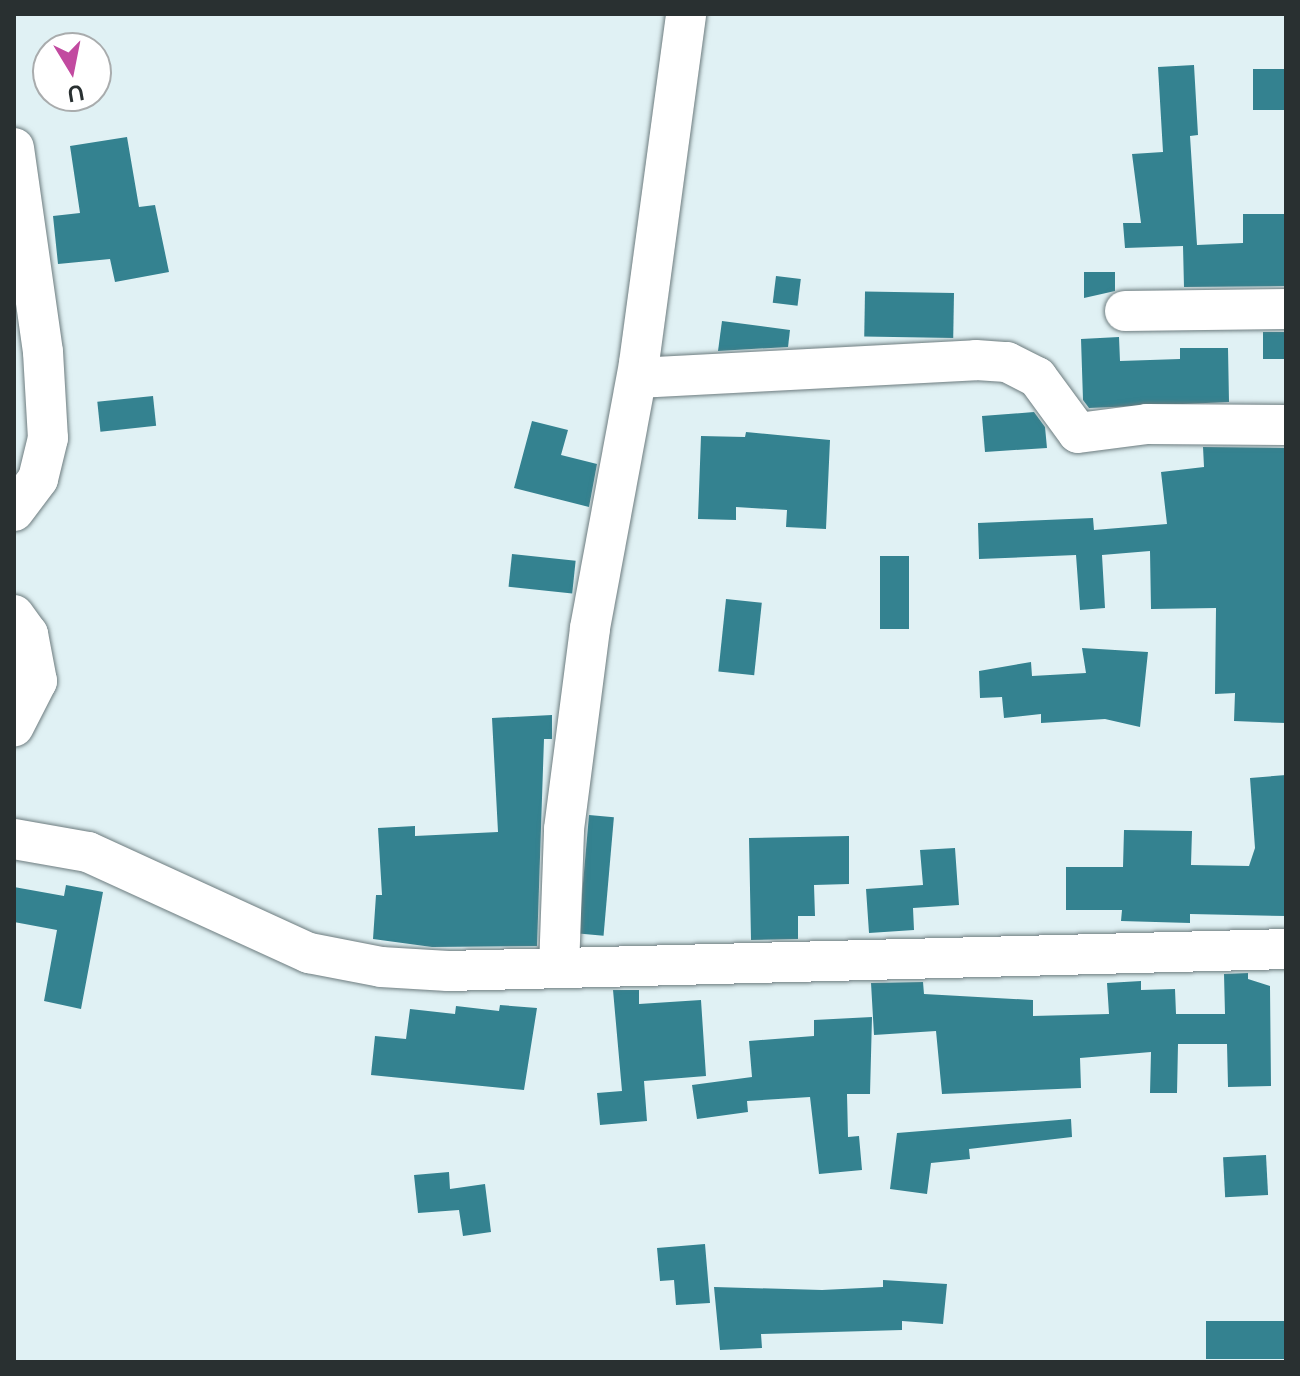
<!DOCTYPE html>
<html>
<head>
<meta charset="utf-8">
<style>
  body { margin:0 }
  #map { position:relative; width:1300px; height:1376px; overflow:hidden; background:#e0f1f4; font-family:Raleway,sans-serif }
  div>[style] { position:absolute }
  .building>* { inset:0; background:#348290; transform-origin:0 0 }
  .roads { filter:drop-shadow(0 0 2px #6d7c7f) drop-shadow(0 0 2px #6d7c7f) }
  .minor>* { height:40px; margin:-20px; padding:0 20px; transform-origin:20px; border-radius:20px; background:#fff }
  span { translate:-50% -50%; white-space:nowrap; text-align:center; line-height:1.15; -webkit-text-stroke:6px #fff; paint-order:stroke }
  .frame { position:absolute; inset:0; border:16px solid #293031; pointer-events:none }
  .north { position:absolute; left:32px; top:32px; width:80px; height:80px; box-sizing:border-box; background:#fff; border:2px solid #a9acad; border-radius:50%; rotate:170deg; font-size:22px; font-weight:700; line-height:32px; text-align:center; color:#293031 }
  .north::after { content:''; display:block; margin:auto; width:28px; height:36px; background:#c24aa0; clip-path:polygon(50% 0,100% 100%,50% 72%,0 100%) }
</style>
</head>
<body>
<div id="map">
  <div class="building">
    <i style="clip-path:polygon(1194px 65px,1198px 135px,1190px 136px,1197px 245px,1243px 243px,1243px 214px,1286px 214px,1286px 286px,1184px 287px,1183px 246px,1125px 248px,1123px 223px,1141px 223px,1132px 154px,1163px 152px,1158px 67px)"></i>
    <i style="left:1286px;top:69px;width:41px;height:33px;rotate:90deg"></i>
    <i style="clip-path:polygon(127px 137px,139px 207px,155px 205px,169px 272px,115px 282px,110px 259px,58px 264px,53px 216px,80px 213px,70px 146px)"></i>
    <i style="clip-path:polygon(1084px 272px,1115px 272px,1115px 291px,1084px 298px)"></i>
    <i style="left:776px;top:276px;width:25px;height:27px;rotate:7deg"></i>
    <i style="left:954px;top:293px;width:45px;height:89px;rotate:91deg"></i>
    <i style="clip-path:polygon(722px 321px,790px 330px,788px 347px,718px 351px)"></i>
    <i style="left:1263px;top:332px;width:23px;height:27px"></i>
    <i style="clip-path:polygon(1119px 337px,1120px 361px,1180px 359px,1180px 348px,1228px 348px,1229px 402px,1089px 408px,1083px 400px,1081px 339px)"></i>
    <i style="left:153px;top:396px;width:30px;height:56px;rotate:84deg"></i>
    <i style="clip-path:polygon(1034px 412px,1045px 427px,1047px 448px,985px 452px,982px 416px)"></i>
    <i style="clip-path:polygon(532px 421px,568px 430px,561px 455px,597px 464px,589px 507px,514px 488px)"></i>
    <i style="clip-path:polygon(746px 432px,830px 440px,826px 529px,786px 527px,787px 510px,736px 507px,736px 520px,698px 519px,701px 436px,745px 437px)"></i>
    <i style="clip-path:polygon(1203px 447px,1286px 448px,1286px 723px,1234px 721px,1235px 693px,1215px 694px,1216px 608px,1151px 609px,1150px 551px,1102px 555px,1105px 608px,1080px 610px,1076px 555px,979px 559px,978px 523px,1093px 518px,1094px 530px,1167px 524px,1161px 472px,1204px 467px)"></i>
    <i style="left:512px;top:554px;width:64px;height:33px;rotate:6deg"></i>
    <i style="left:880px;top:556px;width:29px;height:73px"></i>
    <i style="left:726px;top:599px;width:36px;height:73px;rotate:6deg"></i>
    <i style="clip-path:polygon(1082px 648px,1148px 652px,1140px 727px,1105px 719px,1041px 723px,1041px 714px,1004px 718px,1002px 697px,980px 698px,979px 671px,1031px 662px,1032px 676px,1086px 673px)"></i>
    <i style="clip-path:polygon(552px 715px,552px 739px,544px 739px,537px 946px,432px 947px,373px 939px,376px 895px,382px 895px,378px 828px,415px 826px,415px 836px,498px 832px,492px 718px)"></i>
    <i style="clip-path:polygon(1286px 775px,1286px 916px,1190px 914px,1190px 923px,1121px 921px,1122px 910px,1066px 910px,1066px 867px,1123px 867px,1124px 830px,1192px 831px,1191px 865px,1249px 866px,1255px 848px,1250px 778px)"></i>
    <i style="left:589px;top:815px;width:25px;height:119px;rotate:5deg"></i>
    <i style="clip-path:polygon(849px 836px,849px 884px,814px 885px,815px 916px,798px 916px,798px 939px,751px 940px,749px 838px)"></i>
    <i style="clip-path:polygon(955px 848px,959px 905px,913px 908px,914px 930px,869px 933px,866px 889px,923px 885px,920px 850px)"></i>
    <i style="clip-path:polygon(66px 885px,103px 892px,81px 1009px,44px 1001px,57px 930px,14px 922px,14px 887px,64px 896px)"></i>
    <i style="clip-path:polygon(1248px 973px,1248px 979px,1270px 986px,1271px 1086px,1228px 1087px,1227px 1044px,1178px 1044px,1177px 1093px,1150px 1093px,1151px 1052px,1080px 1058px,1081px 1088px,942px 1094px,936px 1031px,874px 1035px,871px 983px,923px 982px,924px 994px,1033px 1000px,1033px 1016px,1109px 1014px,1107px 983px,1141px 981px,1141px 990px,1175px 989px,1176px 1014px,1225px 1014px,1224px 974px)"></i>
    <i style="clip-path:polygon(613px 990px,639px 990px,639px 1004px,701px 1000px,706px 1076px,644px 1081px,647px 1121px,600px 1125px,597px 1093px,622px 1091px)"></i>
    <i style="clip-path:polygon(500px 1005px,537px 1008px,524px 1090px,371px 1075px,375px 1036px,406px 1039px,410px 1009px,455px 1014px,456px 1006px,499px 1011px)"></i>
    <i style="clip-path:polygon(872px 1017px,870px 1094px,847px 1094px,848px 1137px,859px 1136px,862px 1170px,819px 1174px,810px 1097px,747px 1101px,748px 1112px,697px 1119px,692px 1085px,752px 1077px,749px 1041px,814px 1036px,814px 1020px)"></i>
    <i style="clip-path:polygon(1071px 1119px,1072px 1137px,969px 1149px,970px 1159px,931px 1163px,927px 1194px,890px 1189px,897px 1133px)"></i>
    <i style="left:1266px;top:1155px;width:40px;height:43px;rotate:87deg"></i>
    <i style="clip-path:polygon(449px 1172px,450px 1189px,485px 1184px,491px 1232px,463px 1236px,459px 1210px,418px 1213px,414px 1175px)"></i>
    <i style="clip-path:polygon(705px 1244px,710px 1303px,676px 1305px,674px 1280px,660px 1281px,657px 1248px)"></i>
    <i style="clip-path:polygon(883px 1280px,947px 1284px,943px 1324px,902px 1321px,902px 1330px,761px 1334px,762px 1348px,720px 1350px,714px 1287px,822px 1290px,883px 1287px)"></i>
    <i style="left:1286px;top:1321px;width:38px;height:80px;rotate:90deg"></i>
  </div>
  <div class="roads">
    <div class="minor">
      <i style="left:14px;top:148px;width:206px;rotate:81.9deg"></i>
      <i style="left:43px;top:352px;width:86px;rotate:86.7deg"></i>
      <i style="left:48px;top:438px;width:42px;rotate:103.7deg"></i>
      <i style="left:38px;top:479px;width:40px;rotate:127deg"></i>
      <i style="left:1125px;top:311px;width:161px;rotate:-0.7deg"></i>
      <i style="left:637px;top:378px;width:339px;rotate:-3deg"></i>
      <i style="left:976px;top:360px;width:31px;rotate:4deg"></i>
      <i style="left:1007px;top:362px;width:34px;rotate:27deg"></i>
      <i style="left:1037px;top:377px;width:69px;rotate:53.8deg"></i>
      <i style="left:1078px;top:433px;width:70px;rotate:-7.4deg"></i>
      <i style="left:1147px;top:424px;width:139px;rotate:0.4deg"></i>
      <i style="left:14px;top:615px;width:24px;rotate:54deg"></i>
      <i style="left:28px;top:634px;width:48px;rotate:79.2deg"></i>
      <i style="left:37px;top:681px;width:51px;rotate:117.1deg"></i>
      <i style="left:14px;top:839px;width:75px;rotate:10deg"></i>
      <i style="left:88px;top:852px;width:243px;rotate:24.6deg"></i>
      <i style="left:309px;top:953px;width:73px;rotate:11deg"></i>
      <i style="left:381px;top:967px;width:67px;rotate:3.4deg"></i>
      <i style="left:448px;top:971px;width:838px;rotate:-1.5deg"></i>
      <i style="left:559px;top:968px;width:139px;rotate:-87.9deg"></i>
      <i style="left:564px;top:829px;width:203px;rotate:-82.6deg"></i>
      <i style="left:590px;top:628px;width:269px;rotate:-79.5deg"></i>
      <i style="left:639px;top:363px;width:352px;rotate:-82.3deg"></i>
    </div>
  </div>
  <div class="frame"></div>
  <div class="north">U</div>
</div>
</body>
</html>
